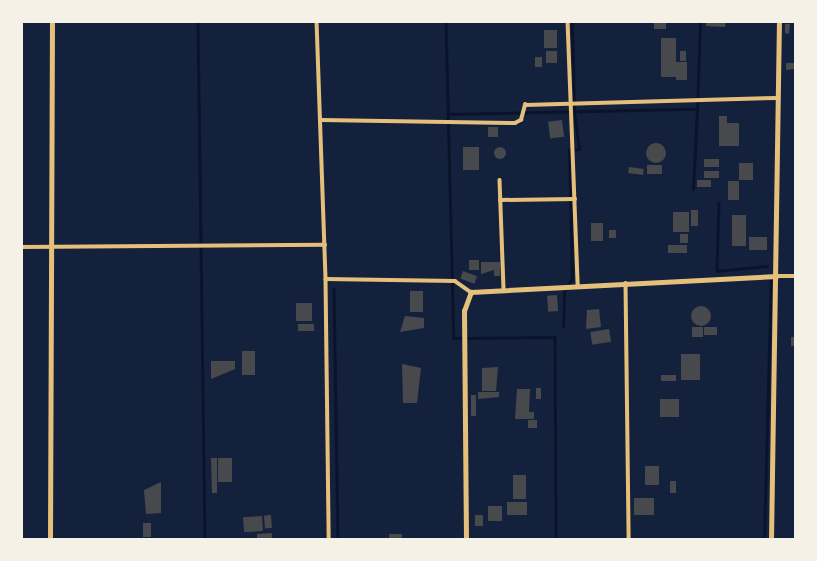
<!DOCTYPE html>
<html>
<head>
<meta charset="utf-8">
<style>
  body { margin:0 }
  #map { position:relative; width:817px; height:561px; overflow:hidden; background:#14213d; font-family:"Varela Round",sans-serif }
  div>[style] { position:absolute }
  .stream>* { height:2.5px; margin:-1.25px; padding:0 1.25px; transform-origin:1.25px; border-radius:1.25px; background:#0b132b }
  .building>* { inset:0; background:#48494c; transform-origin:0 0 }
  .round { border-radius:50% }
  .minor>* { height:3.5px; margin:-1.75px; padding:0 1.75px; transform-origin:1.75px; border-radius:1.75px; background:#e5c07b }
  .tertiary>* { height:4.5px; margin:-2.25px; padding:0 2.25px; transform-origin:2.25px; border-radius:2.25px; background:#e5c07b }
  span { translate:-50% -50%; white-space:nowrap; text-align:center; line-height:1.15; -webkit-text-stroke:7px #f6f1e7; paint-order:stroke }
  .frame { position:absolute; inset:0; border:23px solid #f6f1e7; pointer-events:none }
</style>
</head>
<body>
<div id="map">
  <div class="stream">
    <i style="left:198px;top:21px;width:519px;rotate:89.23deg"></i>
    <i style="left:446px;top:21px;width:317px;rotate:88.6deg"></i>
    <i style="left:454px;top:338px;width:101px;rotate:-0.6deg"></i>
    <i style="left:555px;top:337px;width:203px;rotate:89.7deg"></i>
    <i style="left:448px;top:114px;width:249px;rotate:-1.2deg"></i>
    <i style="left:697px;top:109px;width:88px;rotate:-88deg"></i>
    <i style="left:693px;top:189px;width:80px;rotate:-87.1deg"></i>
    <i style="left:719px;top:203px;width:68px;rotate:91.7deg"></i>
    <i style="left:717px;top:271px;width:50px;rotate:-5.7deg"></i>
    <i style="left:334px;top:289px;width:251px;rotate:89.1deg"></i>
    <i style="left:563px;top:327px;width:35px;rotate:-88deg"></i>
    <i style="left:564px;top:292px;width:16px;rotate:-60deg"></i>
    <i style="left:572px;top:278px;width:128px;rotate:-91.3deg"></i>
    <i style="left:569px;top:150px;width:10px;rotate:-6deg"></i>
    <i style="left:579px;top:149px;width:37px;rotate:-98deg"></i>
    <i style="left:574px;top:112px;width:91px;rotate:-91.3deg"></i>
    <i style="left:764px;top:540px;width:259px;rotate:-88.5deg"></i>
  </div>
  <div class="building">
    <i style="left:654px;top:21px;width:12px;height:8px"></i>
    <i style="clip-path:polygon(706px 21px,726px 21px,725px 27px,706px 26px)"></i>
    <i style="clip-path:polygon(785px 24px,790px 24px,789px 34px,785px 33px)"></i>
    <i style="left:544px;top:30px;width:13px;height:18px"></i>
    <i style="left:661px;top:38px;width:15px;height:39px"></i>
    <i style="left:546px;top:51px;width:11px;height:12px"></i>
    <i style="left:680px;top:51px;width:6px;height:10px"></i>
    <i style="left:535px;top:57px;width:7px;height:10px"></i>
    <i style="left:676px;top:62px;width:11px;height:18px"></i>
    <i style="clip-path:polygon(786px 63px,795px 63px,795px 69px,786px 70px)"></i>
    <i style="clip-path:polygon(719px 116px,727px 116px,727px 123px,739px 123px,739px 146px,719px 146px)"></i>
    <i style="left:562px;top:120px;width:17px;height:14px;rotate:83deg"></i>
    <i style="left:488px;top:127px;width:10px;height:10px"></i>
    <i class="round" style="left:646px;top:143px;width:20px;height:20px"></i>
    <i style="left:463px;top:147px;width:16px;height:23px"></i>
    <i class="round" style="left:494px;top:147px;width:12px;height:12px"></i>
    <i style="left:719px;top:159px;width:8px;height:15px;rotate:90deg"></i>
    <i style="left:739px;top:163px;width:14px;height:17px"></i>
    <i style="left:647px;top:165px;width:15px;height:9px"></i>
    <i style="left:629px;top:167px;width:15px;height:6px;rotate:8deg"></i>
    <i style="left:704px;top:171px;width:15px;height:7px"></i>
    <i style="left:697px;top:180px;width:14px;height:7px"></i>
    <i style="left:728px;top:181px;width:11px;height:19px"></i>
    <i style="left:691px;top:210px;width:7px;height:16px"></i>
    <i style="left:673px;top:212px;width:16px;height:20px"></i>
    <i style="left:732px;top:215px;width:14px;height:31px"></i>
    <i style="left:591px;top:223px;width:12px;height:18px"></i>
    <i style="left:609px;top:230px;width:7px;height:8px"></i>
    <i style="left:680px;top:234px;width:8px;height:9px"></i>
    <i style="left:749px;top:237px;width:18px;height:13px"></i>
    <i style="left:668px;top:245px;width:19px;height:8px"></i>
    <i style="left:469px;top:260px;width:10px;height:10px"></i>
    <i style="clip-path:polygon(481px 262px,500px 262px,500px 276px,494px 276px,494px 270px,481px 274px)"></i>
    <i style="left:463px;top:271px;width:15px;height:8px;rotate:20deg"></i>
    <i style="left:423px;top:291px;width:21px;height:13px;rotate:90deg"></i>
    <i style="left:557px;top:295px;width:16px;height:10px;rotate:86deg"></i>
    <i style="left:296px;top:303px;width:16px;height:18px"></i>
    <i class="round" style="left:691px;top:306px;width:20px;height:20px"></i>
    <i style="clip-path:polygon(599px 309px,601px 327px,586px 329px,587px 310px)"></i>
    <i style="clip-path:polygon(405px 316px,424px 318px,424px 328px,400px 332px)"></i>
    <i style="left:298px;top:324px;width:16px;height:7px"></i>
    <i style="left:692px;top:327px;width:11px;height:10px"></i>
    <i style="left:704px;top:327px;width:13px;height:8px"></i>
    <i style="left:609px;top:329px;width:13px;height:19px;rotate:81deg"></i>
    <i style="left:791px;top:337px;width:5px;height:9px"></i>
    <i style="left:255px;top:351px;width:24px;height:13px;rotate:90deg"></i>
    <i style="left:700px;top:354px;width:26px;height:19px;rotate:90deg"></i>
    <i style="clip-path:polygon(211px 361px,235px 361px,235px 369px,211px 379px)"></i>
    <i style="clip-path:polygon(402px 364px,421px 368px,417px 403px,403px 403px)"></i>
    <i style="clip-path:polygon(498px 367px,496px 391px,482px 391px,482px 368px)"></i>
    <i style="left:661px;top:375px;width:15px;height:6px"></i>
    <i style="left:536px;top:388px;width:5px;height:11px"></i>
    <i style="clip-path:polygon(517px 389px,530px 389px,529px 412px,534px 412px,534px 419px,515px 419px)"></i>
    <i style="clip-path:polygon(478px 392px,499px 392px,499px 397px,478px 399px)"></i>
    <i style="left:471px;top:395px;width:5px;height:21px"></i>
    <i style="left:660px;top:399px;width:19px;height:18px"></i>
    <i style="left:528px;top:420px;width:9px;height:8px"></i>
    <i style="clip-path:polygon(211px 458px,217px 458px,217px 493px,212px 493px)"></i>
    <i style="left:218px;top:458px;width:14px;height:24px"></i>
    <i style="left:645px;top:466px;width:14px;height:19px"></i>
    <i style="left:513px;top:475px;width:13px;height:24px"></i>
    <i style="left:670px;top:481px;width:6px;height:12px"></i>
    <i style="clip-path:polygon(161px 482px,161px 513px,146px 514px,144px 490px)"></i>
    <i style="left:634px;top:498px;width:20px;height:17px"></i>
    <i style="left:507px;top:502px;width:20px;height:13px"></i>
    <i style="left:502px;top:506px;width:15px;height:14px;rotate:90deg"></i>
    <i style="left:271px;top:515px;width:13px;height:7px;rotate:86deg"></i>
    <i style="left:475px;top:515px;width:8px;height:11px"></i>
    <i style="left:262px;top:516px;width:15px;height:19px;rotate:86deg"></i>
    <i style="left:143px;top:523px;width:8px;height:14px"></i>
    <i style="clip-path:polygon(272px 533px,272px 540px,257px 540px,257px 534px)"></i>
    <i style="left:389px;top:534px;width:13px;height:6px"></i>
  </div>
  <div class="minor">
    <i style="left:317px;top:21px;width:258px;rotate:88deg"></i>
    <i style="left:326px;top:279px;width:261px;rotate:89.3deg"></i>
    <i style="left:568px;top:21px;width:264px;rotate:87.8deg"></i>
    <i style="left:321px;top:120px;width:194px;rotate:0.9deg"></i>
    <i style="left:515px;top:123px;width:7px;rotate:-27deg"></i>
    <i style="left:521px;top:120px;width:16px;rotate:-75deg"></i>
    <i style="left:525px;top:105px;width:253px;rotate:-1.6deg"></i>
    <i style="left:500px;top:180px;width:108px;rotate:87.9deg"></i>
    <i style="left:500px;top:200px;width:75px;rotate:-0.8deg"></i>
    <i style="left:21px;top:247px;width:304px;rotate:-0.4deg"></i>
    <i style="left:777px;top:276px;width:19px"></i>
    <i style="left:326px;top:279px;width:129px;rotate:0.9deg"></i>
    <i style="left:455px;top:281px;width:19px;rotate:35deg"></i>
    <i style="left:626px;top:283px;width:257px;rotate:89.3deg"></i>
  </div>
  <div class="tertiary">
    <i style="left:50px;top:540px;width:519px;rotate:-89.78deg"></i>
    <i style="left:466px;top:540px;width:229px;rotate:-90.5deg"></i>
    <i style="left:464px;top:311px;width:20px;rotate:-70deg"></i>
    <i style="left:471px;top:292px;width:306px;rotate:-3deg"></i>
    <i style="left:771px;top:540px;width:519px;rotate:-89.12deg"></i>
  </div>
  <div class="frame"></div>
</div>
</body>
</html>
